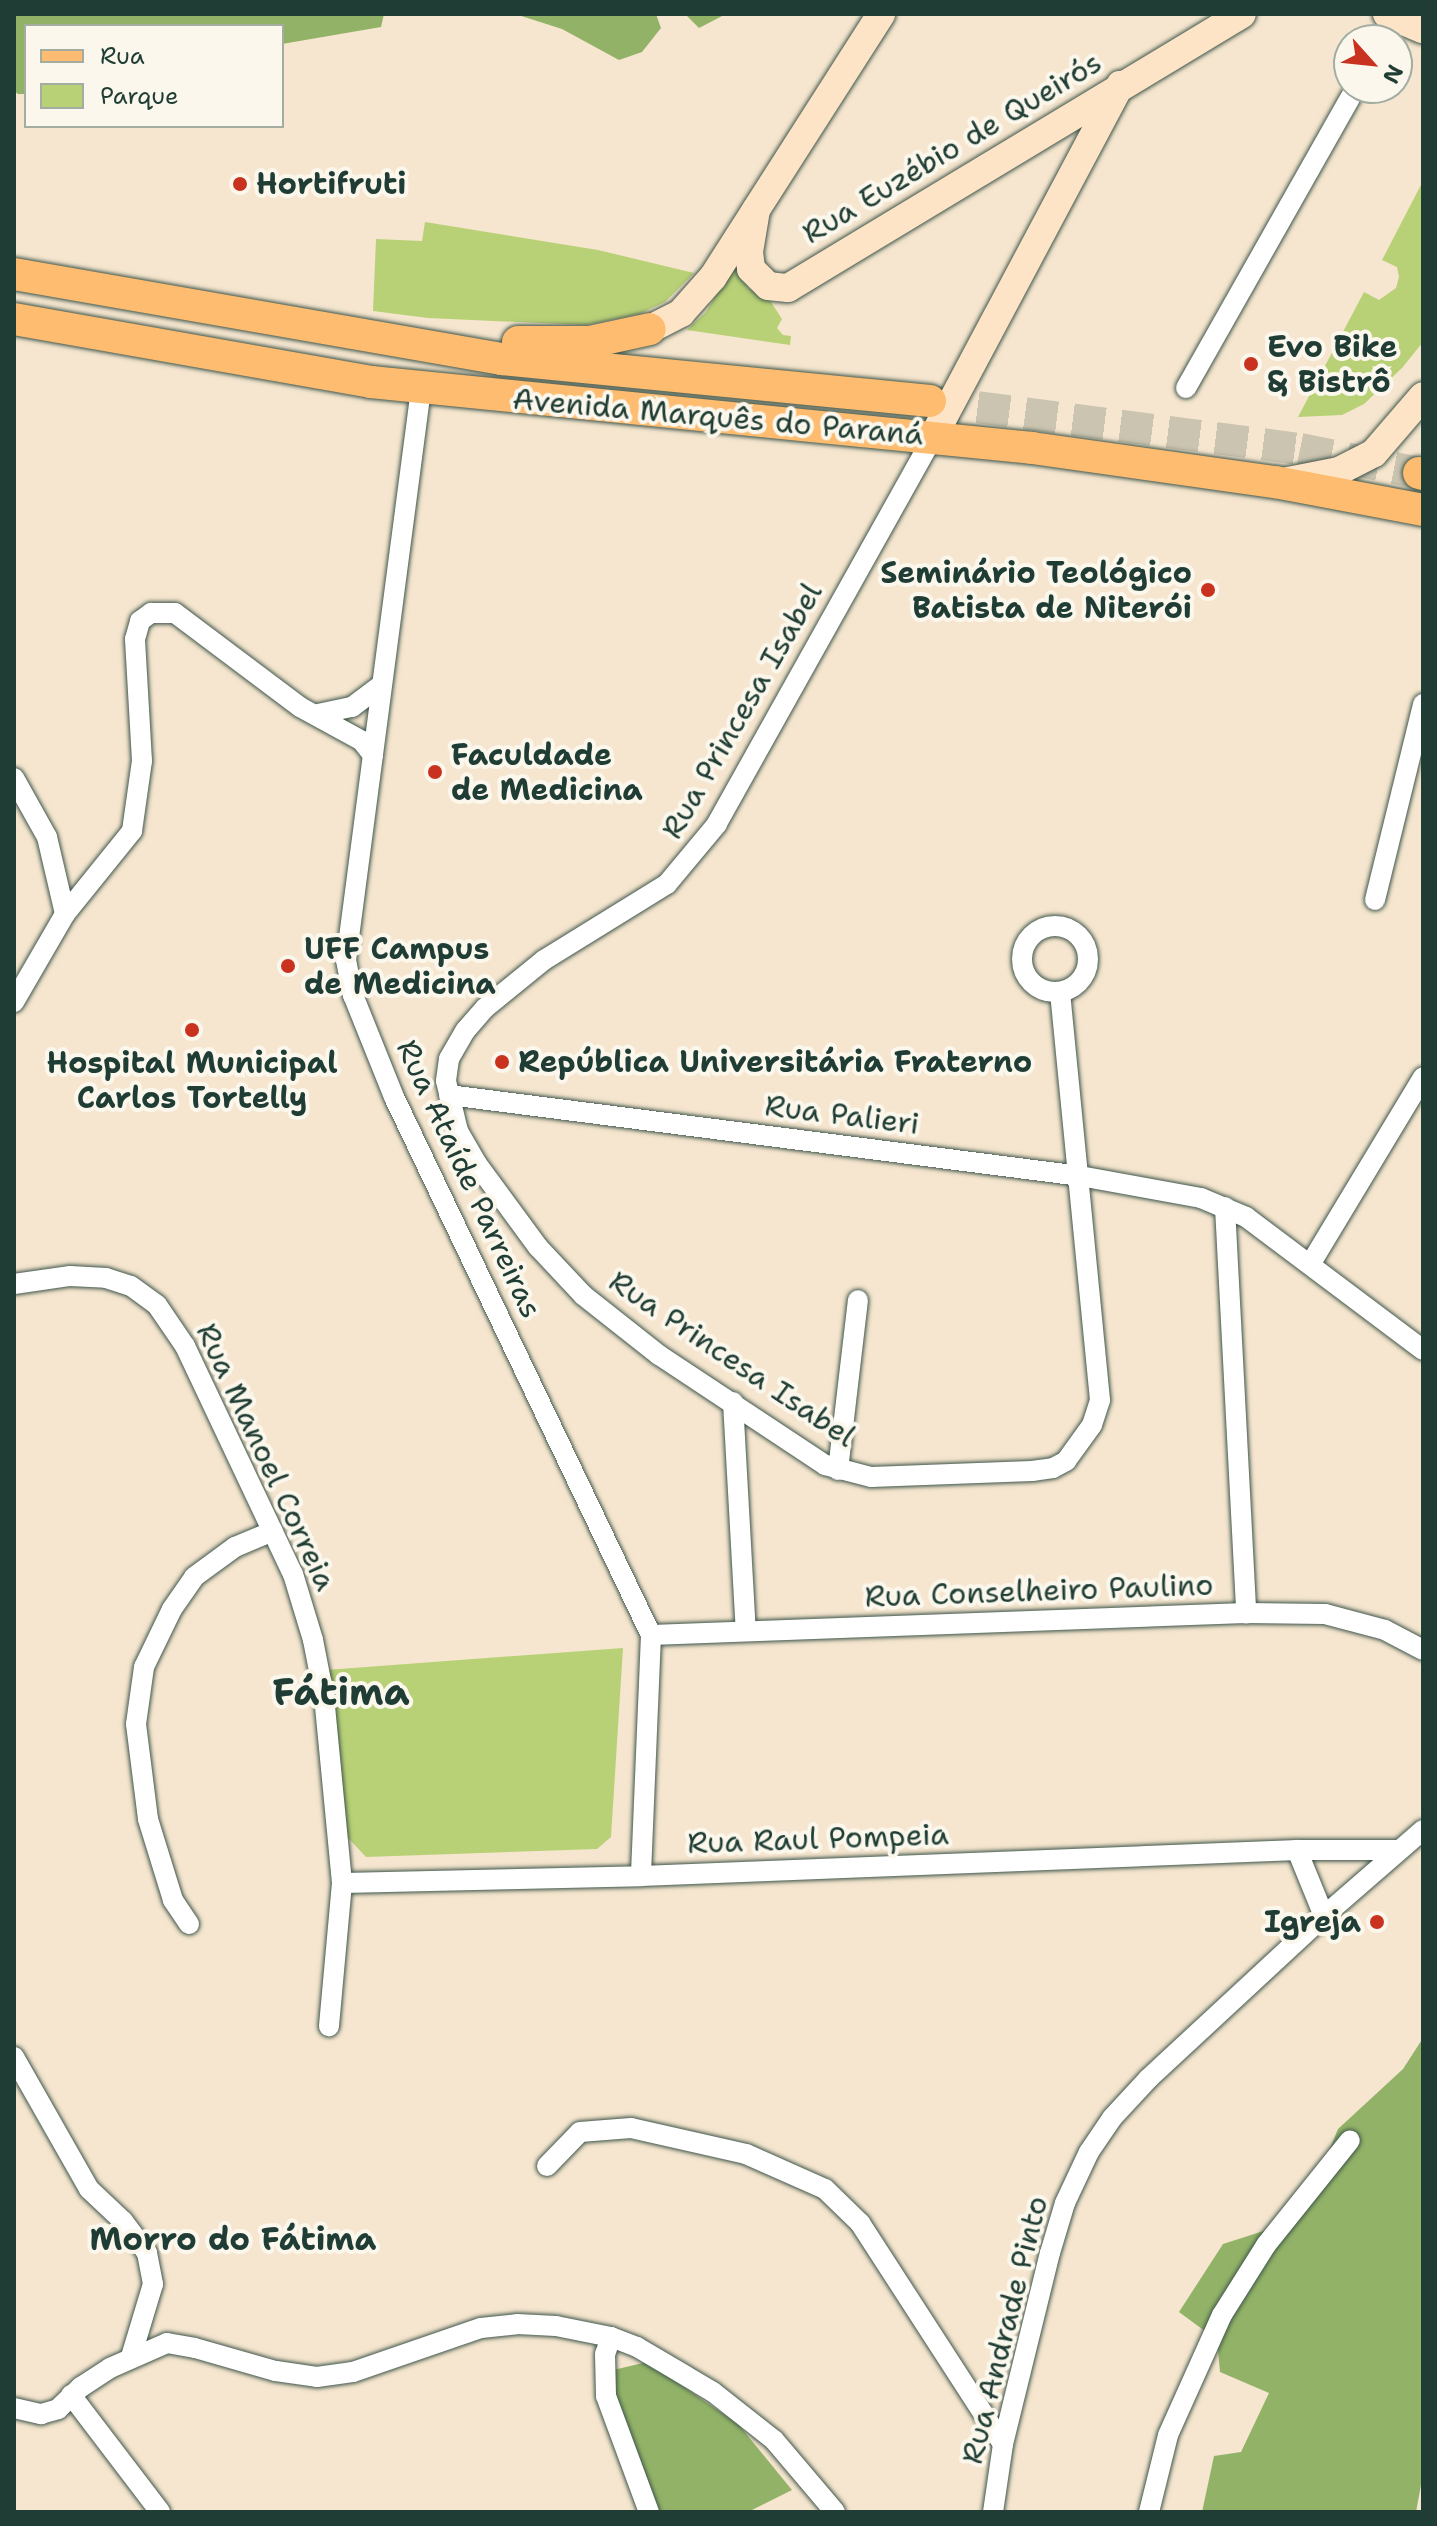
<!DOCTYPE html>
<html>
<head>
<meta charset="utf-8">
<style>
  body { margin:0 }
  #map { position:relative; width:1437px; height:2526px; overflow:hidden; background:#f6e6cf; font-family:"Shantell Sans",sans-serif }
  div>[style] { position:absolute }
  .green>* { inset:0; background:#b8d176 }
  .forest>* { inset:0; background:#92b367 }
  .primary-tunnel>* { height:32px; margin-top:-16px; transform-origin:0; background:repeating-linear-gradient(90deg,#cbc4b0 0 32px,transparent 0 48px) }
  .roads { filter:drop-shadow(0 0 2px #3f564b) drop-shadow(0 0 2px #3f564b) }
  .street>* { height:20px; margin:-10px; padding:0 10px; transform-origin:10px; border-radius:10px; background:#fff }
  .street>.ring { margin:-10px; padding:0; box-sizing:content-box; background:none; border:20px solid #fff; border-radius:50% }
  .secondary>* { height:28px; margin:-14px; padding:0 14px; transform-origin:14px; border-radius:14px; background:#fee4c6 }
  .primary>* { height:32px; margin:-16px; padding:0 16px; transform-origin:16px; border-radius:16px; background:#fdbc70 }
  .dots>* { width:22px; height:22px; translate:-50% -50%; box-sizing:border-box; border:4px solid #fbf7ec; border-radius:50% }
  span { translate:-50% -50%; white-space:nowrap; text-align:center; line-height:1.15; -webkit-text-stroke:8px #fbf7ec; paint-order:stroke }
  .street-label { font-size:30px; color:#1f3d34 }
  .poi-label { font-size:30px; color:#1f3d34; font-weight:700 }
  .left { translate:0 -50%; text-align:left }
  .right { translate:-100% -50%; text-align:right }
  .neighbourhood-label { font-size:32px; color:#1f3d34; font-weight:700 }
  .district-label { font-size:38px; color:#1f3d34; font-weight:700 }
  .frame { position:absolute; inset:0; border:16px solid #1f3d34; pointer-events:none }
  .legend { position:absolute; left:24px; top:24px; width:260px; height:104px; box-sizing:border-box; background:#fbf7ec; border:2px solid #a3ada2; margin:0; padding:10px 14px; list-style:none; font-size:24px; color:#1f3d34 }
  .legend li { display:flex; align-items:center; gap:16px; height:40px }
  .legend b { width:40px; border:2px solid #a3ada2 }
  .north { position:absolute; left:1333px; top:24px; width:80px; height:80px; box-sizing:border-box; background:#fbf7ec; border:2px solid #a3ada2; border-radius:50%; rotate:117deg; font-size:22px; font-weight:700; line-height:32px; text-align:center; color:#1f3d34 }
  .north::after { content:''; display:block; margin:auto; width:28px; height:36px; background:#c8321e; clip-path:polygon(50% 0,100% 100%,50% 72%,0 100%) }
</style>
</head>
<body>
<div id="map">
  <div class="green">
    <i style="clip-path:polygon(1423px 181px,1423px 342px,1402px 368px,1364px 404px,1342px 415px,1298px 417px,1364px 292px,1379px 300px,1396px 288px,1399px 277px,1397px 267px,1382px 260px)"></i>
    <i style="clip-path:polygon(425px 222px,598px 250px,694px 273px,665px 302px,639px 314px,585px 325px,428px 318px,373px 311px,376px 239px,422px 241px)"></i>
    <i style="clip-path:polygon(737px 261px,748px 288px,769px 299px,782px 319px,777px 328px,783px 335px,791px 336px,790px 345px,687px 330px,706px 312px)"></i>
    <i style="clip-path:polygon(623px 1648px,611px 1837px,597px 1849px,366px 1857px,334px 1823px,326px 1670px)"></i>
  </div>
  <div class="forest">
    <i style="clip-path:polygon(14px 14px,384px 14px,381px 27px,282px 44px,282px 26px,26px 26px,26px 94px,18px 94px,14px 91px)"></i>
    <i style="clip-path:polygon(515px 14px,656px 14px,661px 28px,642px 52px,619px 60px,562px 29px)"></i>
    <i style="clip-path:polygon(685px 14px,726px 14px,699px 28px)"></i>
    <i style="clip-path:polygon(1423px 2038px,1423px 2474px,1416px 2512px,1202px 2512px,1214px 2456px,1241px 2452px,1269px 2393px,1220px 2372px,1217px 2340px,1179px 2312px,1223px 2244px,1288px 2223px,1315px 2185px,1338px 2129px,1403px 2069px)"></i>
    <i style="clip-path:polygon(647px 2362px,738px 2424px,792px 2490px,748px 2512px,655px 2512px,605px 2372px)"></i>
  </div>
  <div class="primary-tunnel">
    <i style="left:930px;top:401px;width:373px;rotate:7.4deg"></i>
    <i style="left:1300px;top:449px;width:121px;rotate:11.4deg"></i>
  </div>
  <div class="roads">
    <div class="street">
      <i style="left:1384px;top:40px;width:26px;rotate:-61deg"></i>
      <i style="left:1186px;top:388px;width:345px;rotate:-60.5deg"></i>
      <i style="left:421px;top:389px;width:576px;rotate:97.48deg"></i>
      <i style="left:346px;top:960px;width:36px;rotate:79deg"></i>
      <i style="left:353px;top:995px;width:110px;rotate:68.1deg"></i>
      <i style="left:394px;top:1097px;width:596px;rotate:64.47deg"></i>
      <i style="left:651px;top:1635px;width:241px;rotate:92.4deg"></i>
      <i style="left:933px;top:437px;width:443px;rotate:119.2deg"></i>
      <i style="left:717px;top:824px;width:78px;rotate:129.8deg"></i>
      <i style="left:667px;top:884px;width:145px;rotate:148.3deg"></i>
      <i style="left:544px;top:960px;width:76px;rotate:140.9deg"></i>
      <i style="left:485px;top:1008px;width:30px;rotate:131deg"></i>
      <i style="left:465px;top:1031px;width:32px;rotate:120deg"></i>
      <i style="left:449px;top:1059px;width:22px;rotate:98deg"></i>
      <i style="left:446px;top:1081px;width:51px;rotate:76.5deg"></i>
      <i style="left:458px;top:1131px;width:38px;rotate:60deg"></i>
      <i style="left:477px;top:1164px;width:103px;rotate:53.7deg"></i>
      <i style="left:538px;top:1247px;width:66px;rotate:46.8deg"></i>
      <i style="left:583px;top:1295px;width:97px;rotate:38.3deg"></i>
      <i style="left:659px;top:1355px;width:199px;rotate:33.5deg"></i>
      <i style="left:825px;top:1465px;width:48px;rotate:14.6deg"></i>
      <i style="left:871px;top:1477px;width:161px;rotate:-2.1deg"></i>
      <i style="left:1032px;top:1471px;width:21px;rotate:-8deg"></i>
      <i style="left:1053px;top:1468px;width:15px;rotate:-28deg"></i>
      <i style="left:1066px;top:1461px;width:44px;rotate:-54.2deg"></i>
      <i style="left:1092px;top:1425px;width:26px;rotate:-72deg"></i>
      <i style="left:1100px;top:1400px;width:409px;rotate:-95.6deg"></i>
      <i style="left:318px;top:714px;width:35px;rotate:-12deg"></i>
      <i style="left:352px;top:707px;width:35px;rotate:-37deg"></i>
      <i style="left:14px;top:778px;width:68px;rotate:60.8deg"></i>
      <i style="left:47px;top:837px;width:79px;rotate:76.8deg"></i>
      <i style="left:1375px;top:900px;width:202px;rotate:-76.2deg"></i>
      <i class="ring" style="left:1022px;top:926px;width:46px;height:46px"></i>
      <i style="left:14px;top:1002px;width:102px;rotate:-59.9deg"></i>
      <i style="left:65px;top:914px;width:107px;rotate:-51.1deg"></i>
      <i style="left:132px;top:831px;width:71px;rotate:-81.9deg"></i>
      <i style="left:142px;top:761px;width:122px;rotate:-93.3deg"></i>
      <i style="left:135px;top:639px;width:19px;rotate:-74deg"></i>
      <i style="left:140px;top:621px;width:14px;rotate:-36deg"></i>
      <i style="left:151px;top:613px;width:24px"></i>
      <i style="left:175px;top:613px;width:156px;rotate:36.9deg"></i>
      <i style="left:300px;top:707px;width:71px;rotate:28.7deg"></i>
      <i style="left:362px;top:741px;width:18px;rotate:52deg"></i>
      <i style="left:449px;top:1095px;width:636px;rotate:7.31deg"></i>
      <i style="left:1080px;top:1176px;width:123px;rotate:10.3deg"></i>
      <i style="left:1201px;top:1198px;width:49px;rotate:22.9deg"></i>
      <i style="left:1246px;top:1217px;width:221px;rotate:36.9deg"></i>
      <i style="left:1225px;top:1207px;width:407px;rotate:87deg"></i>
      <i style="left:1311px;top:1263px;width:217px;rotate:-58.9deg"></i>
      <i style="left:14px;top:1284px;width:57px;rotate:-8.1deg"></i>
      <i style="left:70px;top:1276px;width:36px;rotate:3deg"></i>
      <i style="left:106px;top:1278px;width:26px;rotate:18deg"></i>
      <i style="left:131px;top:1286px;width:32px;rotate:36deg"></i>
      <i style="left:157px;top:1305px;width:50px;rotate:55.7deg"></i>
      <i style="left:185px;top:1346px;width:252px;rotate:64.7deg"></i>
      <i style="left:293px;top:1574px;width:69px;rotate:73.1deg"></i>
      <i style="left:313px;top:1640px;width:57px;rotate:78.9deg"></i>
      <i style="left:324px;top:1696px;width:188px;rotate:84.5deg"></i>
      <i style="left:342px;top:1883px;width:144px;rotate:95.2deg"></i>
      <i style="left:733px;top:1402px;width:229px;rotate:86.8deg"></i>
      <i style="left:838px;top:1470px;width:171px;rotate:-83.3deg"></i>
      <i style="left:651px;top:1635px;width:595px;rotate:-2.12deg"></i>
      <i style="left:1246px;top:1613px;width:79px;rotate:0.7deg"></i>
      <i style="left:1325px;top:1614px;width:62px;rotate:14.9deg"></i>
      <i style="left:1385px;top:1630px;width:43px;rotate:27.8deg"></i>
      <i style="left:1297px;top:1850px;width:71px;rotate:67.8deg"></i>
      <i style="left:342px;top:1883px;width:299px;rotate:-1.3deg"></i>
      <i style="left:641px;top:1876px;width:657px;rotate:-2.27deg"></i>
      <i style="left:1297px;top:1850px;width:102px"></i>
      <i style="left:189px;top:1924px;width:29px;rotate:-124deg"></i>
      <i style="left:173px;top:1900px;width:85px;rotate:-107.2deg"></i>
      <i style="left:148px;top:1819px;width:96px;rotate:-97.2deg"></i>
      <i style="left:136px;top:1724px;width:58px;rotate:-82deg"></i>
      <i style="left:144px;top:1667px;width:64px;rotate:-64.2deg"></i>
      <i style="left:172px;top:1609px;width:39px;rotate:-55deg"></i>
      <i style="left:194px;top:1577px;width:51px;rotate:-36.2deg"></i>
      <i style="left:235px;top:1547px;width:41px;rotate:-22.8deg"></i>
      <i style="left:14px;top:2057px;width:152px;rotate:60.4deg"></i>
      <i style="left:89px;top:2189px;width:47px;rotate:43.3deg"></i>
      <i style="left:123px;top:2221px;width:40px;rotate:53deg"></i>
      <i style="left:147px;top:2253px;width:32px;rotate:79deg"></i>
      <i style="left:153px;top:2284px;width:76px;rotate:106.8deg"></i>
      <i style="left:547px;top:2166px;width:47px;rotate:-45.9deg"></i>
      <i style="left:580px;top:2132px;width:51px;rotate:-4.5deg"></i>
      <i style="left:631px;top:2128px;width:118px;rotate:12.7deg"></i>
      <i style="left:746px;top:2154px;width:86px;rotate:23.9deg"></i>
      <i style="left:825px;top:2189px;width:49px;rotate:44.2deg"></i>
      <i style="left:860px;top:2223px;width:263px;rotate:57.1deg"></i>
      <i style="left:611px;top:2337px;width:18px;rotate:109deg"></i>
      <i style="left:605px;top:2354px;width:42px;rotate:88.6deg"></i>
      <i style="left:606px;top:2396px;width:124px;rotate:69.7deg"></i>
      <i style="left:71px;top:2395px;width:147px;rotate:52.7deg"></i>
      <i style="left:14px;top:2408px;width:28px;rotate:13deg"></i>
      <i style="left:41px;top:2414px;width:18px;rotate:-16deg"></i>
      <i style="left:58px;top:2409px;width:32px;rotate:-44deg"></i>
      <i style="left:81px;top:2387px;width:35px;rotate:-33deg"></i>
      <i style="left:110px;top:2368px;width:62px;rotate:-23.7deg"></i>
      <i style="left:167px;top:2343px;width:28px;rotate:10deg"></i>
      <i style="left:195px;top:2348px;width:84px;rotate:15.9deg"></i>
      <i style="left:276px;top:2371px;width:41px;rotate:8.3deg"></i>
      <i style="left:317px;top:2377px;width:36px;rotate:-8deg"></i>
      <i style="left:353px;top:2372px;width:135px;rotate:-19deg"></i>
      <i style="left:481px;top:2328px;width:36px;rotate:-6deg"></i>
      <i style="left:517px;top:2324px;width:39px;rotate:3deg"></i>
      <i style="left:556px;top:2326px;width:56px;rotate:11.3deg"></i>
      <i style="left:611px;top:2337px;width:28px;rotate:21deg"></i>
      <i style="left:637px;top:2347px;width:88px;rotate:30.6deg"></i>
      <i style="left:713px;top:2392px;width:78px;rotate:38.2deg"></i>
      <i style="left:774px;top:2440px;width:94px;rotate:49.7deg"></i>
      <i style="left:993px;top:2512px;width:69px;rotate:-81.6deg"></i>
      <i style="left:1003px;top:2444px;width:197px;rotate:-76.2deg"></i>
      <i style="left:1050px;top:2253px;width:52px;rotate:-73.3deg"></i>
      <i style="left:1065px;top:2203px;width:56px;rotate:-64.8deg"></i>
      <i style="left:1089px;top:2152px;width:41px;rotate:-55.9deg"></i>
      <i style="left:1112px;top:2118px;width:54px;rotate:-47.2deg"></i>
      <i style="left:1149px;top:2078px;width:238px;rotate:-42.8deg"></i>
      <i style="left:1324px;top:1916px;width:131px;rotate:-41deg"></i>
      <i style="left:1149px;top:2512px;width:79px;rotate:-76.1deg"></i>
      <i style="left:1168px;top:2435px;width:132px;rotate:-65.8deg"></i>
      <i style="left:1222px;top:2315px;width:83px;rotate:-57.8deg"></i>
      <i style="left:1266px;top:2245px;width:134px;rotate:-51.3deg"></i>
    </div>
    <div class="secondary">
      <i style="left:1387px;top:14px;width:39px;rotate:23deg"></i>
      <i style="left:756px;top:210px;width:43px;rotate:99.5deg"></i>
      <i style="left:749px;top:252px;width:17px;rotate:83deg"></i>
      <i style="left:751px;top:269px;width:24px;rotate:45deg"></i>
      <i style="left:768px;top:286px;width:20px;rotate:6deg"></i>
      <i style="left:788px;top:288px;width:530px;rotate:-31.11deg"></i>
      <i style="left:650px;top:329px;width:35px;rotate:-27deg"></i>
      <i style="left:681px;top:313px;width:48px;rotate:-48.4deg"></i>
      <i style="left:713px;top:277px;width:312px;rotate:-57.4deg"></i>
      <i style="left:933px;top:437px;width:399px;rotate:-62deg"></i>
      <i style="left:1288px;top:481px;width:52px;rotate:-11.1deg"></i>
      <i style="left:1339px;top:471px;width:39px;rotate:-27deg"></i>
      <i style="left:1374px;top:453px;width:75px;rotate:-49.3deg"></i>
    </div>
    <div class="primary">
      <i style="left:14px;top:274px;width:495px;rotate:9.9deg"></i>
      <i style="left:502px;top:359px;width:430px;rotate:5.6deg"></i>
      <i style="left:14px;top:319px;width:363px;rotate:10deg"></i>
      <i style="left:371px;top:382px;width:664px;rotate:5.7deg"></i>
      <i style="left:1032px;top:448px;width:245px;rotate:8deg"></i>
      <i style="left:1275px;top:482px;width:151px;rotate:10.7deg"></i>
      <i style="left:518px;top:342px;width:72px"></i>
      <i style="left:590px;top:342px;width:61px;rotate:-12.2deg"></i>
      <i style="left:1419px;top:473px;width:4px;rotate:14deg"></i>
    </div>
  </div>
  <div class="dots">
    <i style="left:240px;top:184px;background:#c8321e"></i>
    <i style="left:1251px;top:364px;background:#c8321e"></i>
    <i style="left:1208px;top:590px;background:#c8321e"></i>
    <i style="left:435px;top:772px;background:#c8321e"></i>
    <i style="left:288px;top:966px;background:#c8321e"></i>
    <i style="left:192px;top:1030px;background:#c8321e"></i>
    <i style="left:502px;top:1062px;background:#c8321e"></i>
    <i style="left:1377px;top:1922px;background:#c8321e"></i>
  </div>
  <div class="street-label">
    <span style="left:952px;top:148px;rotate:-31deg">Rua Euzébio de Queirós</span>
    <span style="left:718px;top:417px;rotate:5deg">Avenida Marquês do Paraná</span>
    <span style="left:742px;top:711px;rotate:-60deg">Rua Princesa Isabel</span>
    <span style="left:842px;top:1115px;rotate:7deg">Rua Palieri</span>
    <span style="left:469px;top:1179px;rotate:65deg">Rua Ataíde Parreiras</span>
    <span style="left:732px;top:1359px;rotate:34deg">Rua Princesa Isabel</span>
    <span style="left:266px;top:1457px;rotate:65deg">Rua Manoel Correia</span>
    <span style="left:1039px;top:1591px;rotate:-2deg">Rua Conselheiro Paulino</span>
    <span style="left:818px;top:1839px;rotate:-2deg">Rua Raul Pompeia</span>
    <span style="left:1005px;top:2330px;rotate:-76deg">Rua Andrade Pinto</span>
  </div>
  <div class="poi-label">
    <span class="left" style="left:256px;top:184px">Hortifruti</span>
    <span class="left" style="left:1267px;top:364px">Evo Bike<br>&amp; Bistrô</span>
    <span class="right" style="left:1192px;top:590px">Seminário Teológico<br>Batista de Niterói</span>
    <span class="left" style="left:451px;top:772px">Faculdade<br>de Medicina</span>
    <span class="left" style="left:304px;top:966px">UFF Campus<br>de Medicina</span>
    <span class="left" style="left:518px;top:1062px">República Universitária Fraterno</span>
    <span style="left:192px;top:1080px">Hospital Municipal<br>Carlos Tortelly</span>
    <span class="right" style="left:1361px;top:1922px">Igreja</span>
  </div>
  <div class="neighbourhood-label">
    <span style="left:233px;top:2239px">Morro do Fátima</span>
  </div>
  <div class="district-label">
    <span style="left:341px;top:1692px">Fátima</span>
  </div>
  <div class="frame"></div>
  <ul class="legend">
  <li><b style="height:10px;background:#fdbc70"></b>Rua</li>
  <li><b style="height:22px;background:#b8d176"></b>Parque</li>
  </ul>
  <div class="north">N</div>
</div>
</body>
</html>
